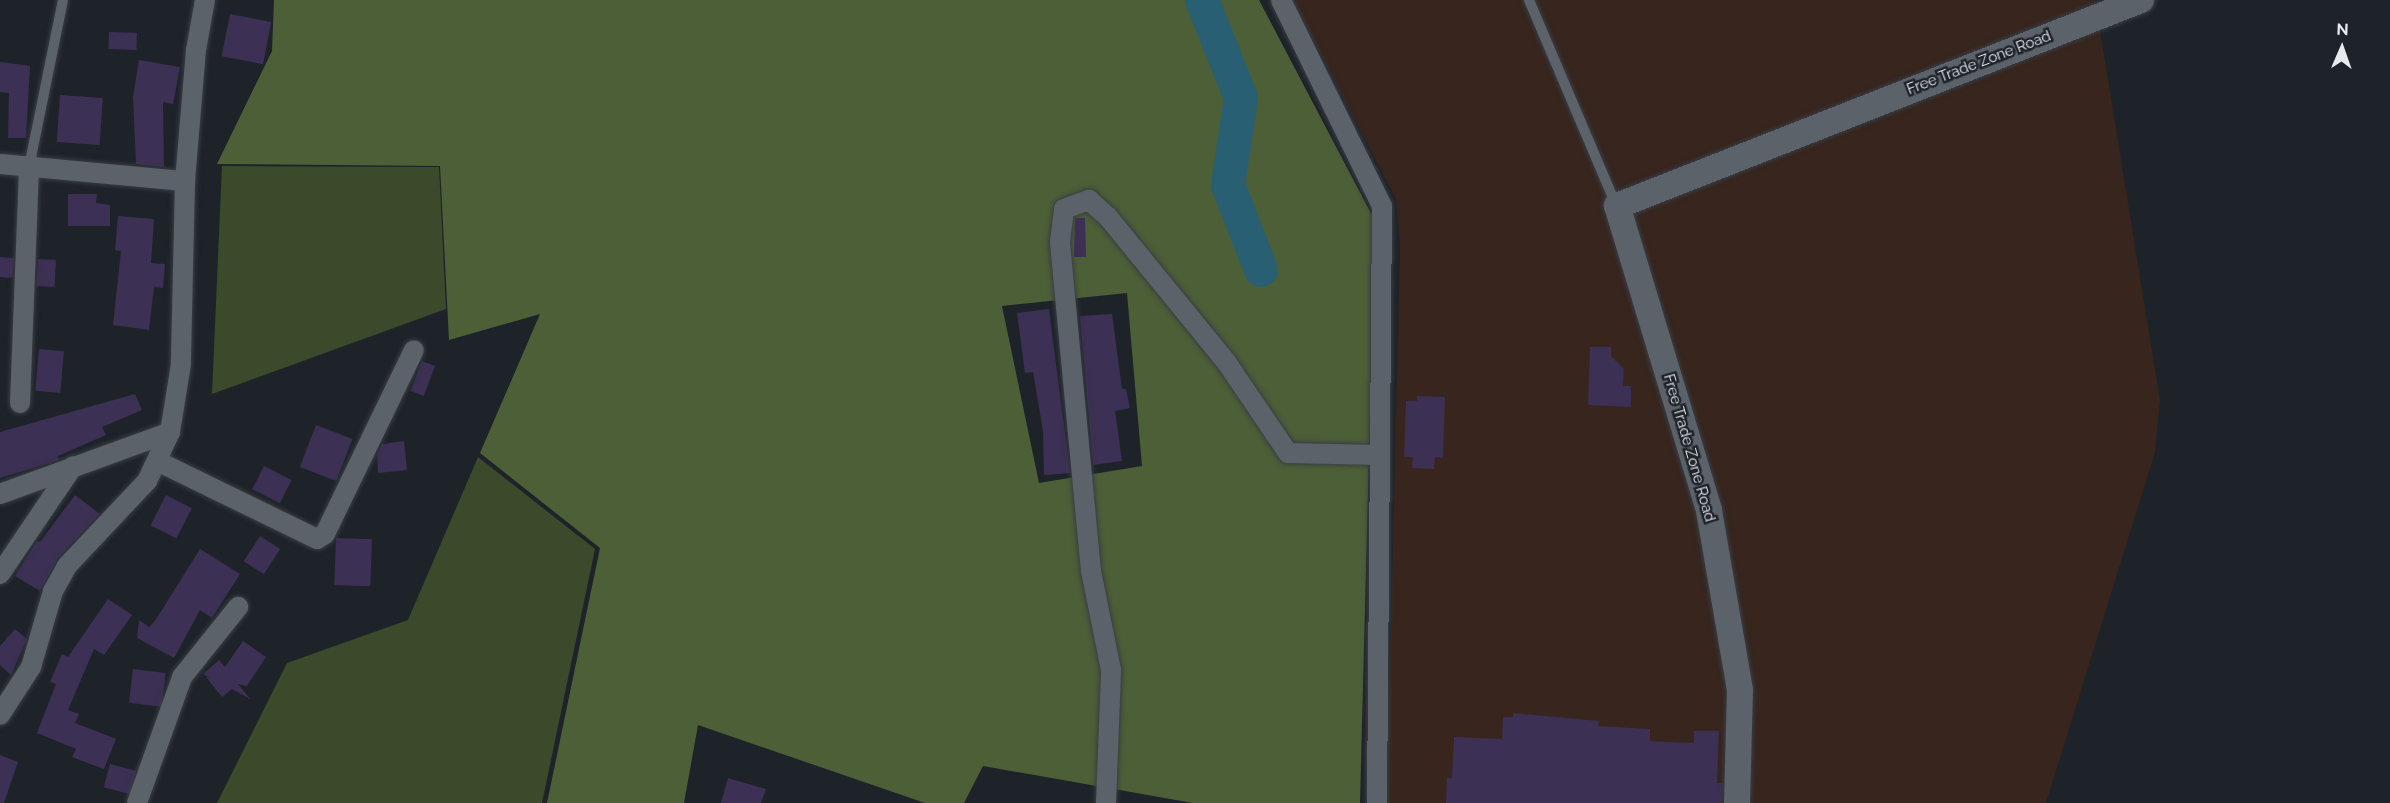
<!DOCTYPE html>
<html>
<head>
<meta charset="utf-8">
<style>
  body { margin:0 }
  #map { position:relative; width:2390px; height:803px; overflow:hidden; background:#1e232a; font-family:Raleway,sans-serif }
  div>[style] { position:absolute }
  .industrial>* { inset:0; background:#37251e }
  .green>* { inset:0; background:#3b4a2a }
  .forest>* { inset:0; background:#4c5f37 }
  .river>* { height:34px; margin:-17px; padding:0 17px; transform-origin:17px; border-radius:17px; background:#295f72 }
  .building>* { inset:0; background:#3c3054; transform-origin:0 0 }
  .roads { filter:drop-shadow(0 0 2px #393d43) drop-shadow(0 0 2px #393d43) }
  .service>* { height:10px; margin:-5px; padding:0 5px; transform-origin:5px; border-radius:5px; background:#5c626a }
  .minor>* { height:20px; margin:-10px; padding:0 10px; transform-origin:10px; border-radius:10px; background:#5c626a }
  .tertiary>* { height:26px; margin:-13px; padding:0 13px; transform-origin:13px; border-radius:13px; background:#5c626a }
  span { translate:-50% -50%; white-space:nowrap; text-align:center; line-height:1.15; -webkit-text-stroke:5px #1e232a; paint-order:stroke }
  .street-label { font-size:15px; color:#e7eaef }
  .north { position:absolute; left:2312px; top:18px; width:60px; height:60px; -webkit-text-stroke:4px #1e232a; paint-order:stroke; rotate:2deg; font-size:16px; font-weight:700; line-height:24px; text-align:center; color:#e7eaef }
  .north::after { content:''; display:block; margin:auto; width:21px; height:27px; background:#e7eaef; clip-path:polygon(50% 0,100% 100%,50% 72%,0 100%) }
</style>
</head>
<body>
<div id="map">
  <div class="industrial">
    <i style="clip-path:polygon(1292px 0,2095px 0,2160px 400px,2155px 452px,2046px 803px,1387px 803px,1400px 247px,1396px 199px)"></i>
  </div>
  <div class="green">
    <i style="clip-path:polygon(222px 166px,439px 167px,446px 309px,212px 394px)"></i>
    <i style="clip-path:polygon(478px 457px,595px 549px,542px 803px,217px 803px,287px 663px,408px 620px)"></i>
  </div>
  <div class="forest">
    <i style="clip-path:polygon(evenodd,274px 0,1259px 0,1375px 221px,1360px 803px,1193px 803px,983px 766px,964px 803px,925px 803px,698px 725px,684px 803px,547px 803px,600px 548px,480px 453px,540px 314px,449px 340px,440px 166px,217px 164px,272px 51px,274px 0,1127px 293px,1142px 466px,1039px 483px,1002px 306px,1127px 293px)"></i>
  </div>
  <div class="river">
    <i style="left:1202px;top:0;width:105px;rotate:68.3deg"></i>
    <i style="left:1241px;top:98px;width:88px;rotate:98.5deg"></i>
    <i style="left:1228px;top:185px;width:91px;rotate:68.8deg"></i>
  </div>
  <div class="building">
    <i style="left:230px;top:14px;width:42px;height:43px;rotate:11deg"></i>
    <i style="left:109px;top:32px;width:28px;height:17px;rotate:2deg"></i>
    <i style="clip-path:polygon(139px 60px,180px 67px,173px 104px,163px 102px,164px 167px,136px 164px,133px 97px)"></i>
    <i style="clip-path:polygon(0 62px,30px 66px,26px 138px,8px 138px,9px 93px,0 92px)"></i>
    <i style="left:60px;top:95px;width:43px;height:47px;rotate:4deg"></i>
    <i style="clip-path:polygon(68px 194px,97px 194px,96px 203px,110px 205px,110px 226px,68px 226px)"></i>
    <i style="clip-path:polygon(118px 216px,154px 219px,151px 263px,165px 264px,163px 288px,154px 287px,149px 330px,113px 325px,121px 251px,115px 250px)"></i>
    <i style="clip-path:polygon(1075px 218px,1085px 218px,1086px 257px,1074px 257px)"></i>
    <i style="left:0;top:257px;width:14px;height:20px;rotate:4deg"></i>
    <i style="left:38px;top:259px;width:18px;height:27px;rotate:3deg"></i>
    <i style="clip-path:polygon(1049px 309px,1070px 473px,1044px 475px,1043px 431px,1033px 372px,1025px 373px,1017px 313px)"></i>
    <i style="clip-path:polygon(1112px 314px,1122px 389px,1126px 389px,1130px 408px,1115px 411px,1122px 461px,1093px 465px,1080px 316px)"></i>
    <i style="clip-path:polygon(1590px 347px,1611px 347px,1611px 356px,1624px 369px,1623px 386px,1631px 386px,1631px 407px,1588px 405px)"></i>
    <i style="left:39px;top:349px;width:25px;height:42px;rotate:5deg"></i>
    <i style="left:422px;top:361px;width:14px;height:32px;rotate:21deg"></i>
    <i style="clip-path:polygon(135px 394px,142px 410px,102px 427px,106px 435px,58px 456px,59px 460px,0 478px,0 432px)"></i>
    <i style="clip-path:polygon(1417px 396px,1445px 397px,1443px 458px,1435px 457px,1434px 469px,1412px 468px,1413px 457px,1404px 457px,1406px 401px,1417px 401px)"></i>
    <i style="left:316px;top:425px;width:39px;height:45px;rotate:21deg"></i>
    <i style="clip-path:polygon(404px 441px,407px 470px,378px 473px,377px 455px,382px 444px)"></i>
    <i style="left:264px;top:466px;width:31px;height:26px;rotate:27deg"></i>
    <i style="clip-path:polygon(75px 495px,100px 514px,58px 558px,40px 591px,15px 576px,37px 541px,40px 542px)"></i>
    <i style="left:166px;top:495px;width:29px;height:34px;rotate:27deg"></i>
    <i style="left:260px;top:536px;width:24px;height:30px;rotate:33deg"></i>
    <i style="left:336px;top:538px;width:36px;height:47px;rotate:2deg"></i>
    <i style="clip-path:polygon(200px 549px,240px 574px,212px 618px,200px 610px,174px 658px,137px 638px,139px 620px,149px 627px,155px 621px)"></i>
    <i style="clip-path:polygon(108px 599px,132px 615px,104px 655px,94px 649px,68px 710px,79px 714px,75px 723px,116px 739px,104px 769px,72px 757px,76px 749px,37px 733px,56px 684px,50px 682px,62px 654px,68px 657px)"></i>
    <i style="clip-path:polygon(15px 629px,27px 639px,11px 675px,0 665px,0 646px)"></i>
    <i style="clip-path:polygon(243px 641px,266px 657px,247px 686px,238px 684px,250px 699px,232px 689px,222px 697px,206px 677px,210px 678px,203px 674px,219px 660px,225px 667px)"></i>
    <i style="left:133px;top:669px;width:33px;height:34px;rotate:7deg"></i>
    <i style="clip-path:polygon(1513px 713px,1599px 721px,1598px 726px,1650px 729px,1650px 741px,1694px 743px,1694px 731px,1719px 731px,1717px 783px,1723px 783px,1722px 803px,1446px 803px,1447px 778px,1452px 778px,1454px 737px,1502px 739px,1503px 717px,1513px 717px)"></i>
    <i style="clip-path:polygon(0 755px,18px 762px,4px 803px,0 803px)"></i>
    <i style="left:110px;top:764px;width:27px;height:24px;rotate:15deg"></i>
    <i style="clip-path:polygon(728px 778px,766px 789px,761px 803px,721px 803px)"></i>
  </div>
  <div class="roads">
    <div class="service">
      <i style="left:1529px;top:0;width:223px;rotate:67deg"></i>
      <i style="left:29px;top:167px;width:170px;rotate:-78.5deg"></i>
    </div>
    <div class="minor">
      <i style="left:1281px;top:0;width:229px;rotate:63.9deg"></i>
      <i style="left:1382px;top:206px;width:597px;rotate:90.48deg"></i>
      <i style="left:0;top:164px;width:186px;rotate:5.3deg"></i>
      <i style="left:185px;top:181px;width:183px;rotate:91.3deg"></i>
      <i style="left:181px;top:364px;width:69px;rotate:99.2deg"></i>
      <i style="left:170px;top:432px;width:54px;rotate:115.1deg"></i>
      <i style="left:147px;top:481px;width:117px;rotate:133.3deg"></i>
      <i style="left:67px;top:566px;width:29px;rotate:119deg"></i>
      <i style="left:53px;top:591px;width:79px;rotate:106.1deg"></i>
      <i style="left:31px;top:667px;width:57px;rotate:122.9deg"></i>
      <i style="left:185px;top:181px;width:131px;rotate:-85.2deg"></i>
      <i style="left:196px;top:50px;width:51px;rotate:-79.8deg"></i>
      <i style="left:20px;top:403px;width:236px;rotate:-87.8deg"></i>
      <i style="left:157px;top:461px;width:178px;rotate:26deg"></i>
      <i style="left:317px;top:539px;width:9px;rotate:-32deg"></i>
      <i style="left:325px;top:534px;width:204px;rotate:-64.2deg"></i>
      <i style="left:0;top:494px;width:181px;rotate:-20deg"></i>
      <i style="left:0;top:574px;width:130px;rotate:-55.9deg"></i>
      <i style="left:137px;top:803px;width:134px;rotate:-70.3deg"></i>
      <i style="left:182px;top:677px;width:90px;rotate:-51.3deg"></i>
      <i style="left:1106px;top:803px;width:133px;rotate:-87.8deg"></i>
      <i style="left:1111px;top:670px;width:101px;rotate:-101.4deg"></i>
      <i style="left:1091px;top:571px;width:330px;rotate:-95.4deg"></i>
      <i style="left:1060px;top:242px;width:33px;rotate:-83deg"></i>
      <i style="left:1064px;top:209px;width:27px;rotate:-20deg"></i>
      <i style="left:1089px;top:200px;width:25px;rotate:42deg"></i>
      <i style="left:1108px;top:217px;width:188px;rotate:50.8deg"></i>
      <i style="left:1227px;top:363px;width:109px;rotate:55.9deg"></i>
      <i style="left:1288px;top:453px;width:91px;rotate:1.3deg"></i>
    </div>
    <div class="tertiary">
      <i style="left:1737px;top:803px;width:113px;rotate:-88.5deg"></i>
      <i style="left:1740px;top:690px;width:183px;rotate:-99.8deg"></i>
      <i style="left:1709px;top:510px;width:318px;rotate:-106.8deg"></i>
      <i style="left:1617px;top:206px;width:563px;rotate:-21.46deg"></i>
    </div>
  </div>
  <div class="street-label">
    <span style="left:1979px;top:63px;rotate:-21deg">Free Trade Zone Road</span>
    <span style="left:1689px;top:448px;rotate:74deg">Free Trade Zone Road</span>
  </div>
  <div class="north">N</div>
</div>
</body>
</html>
